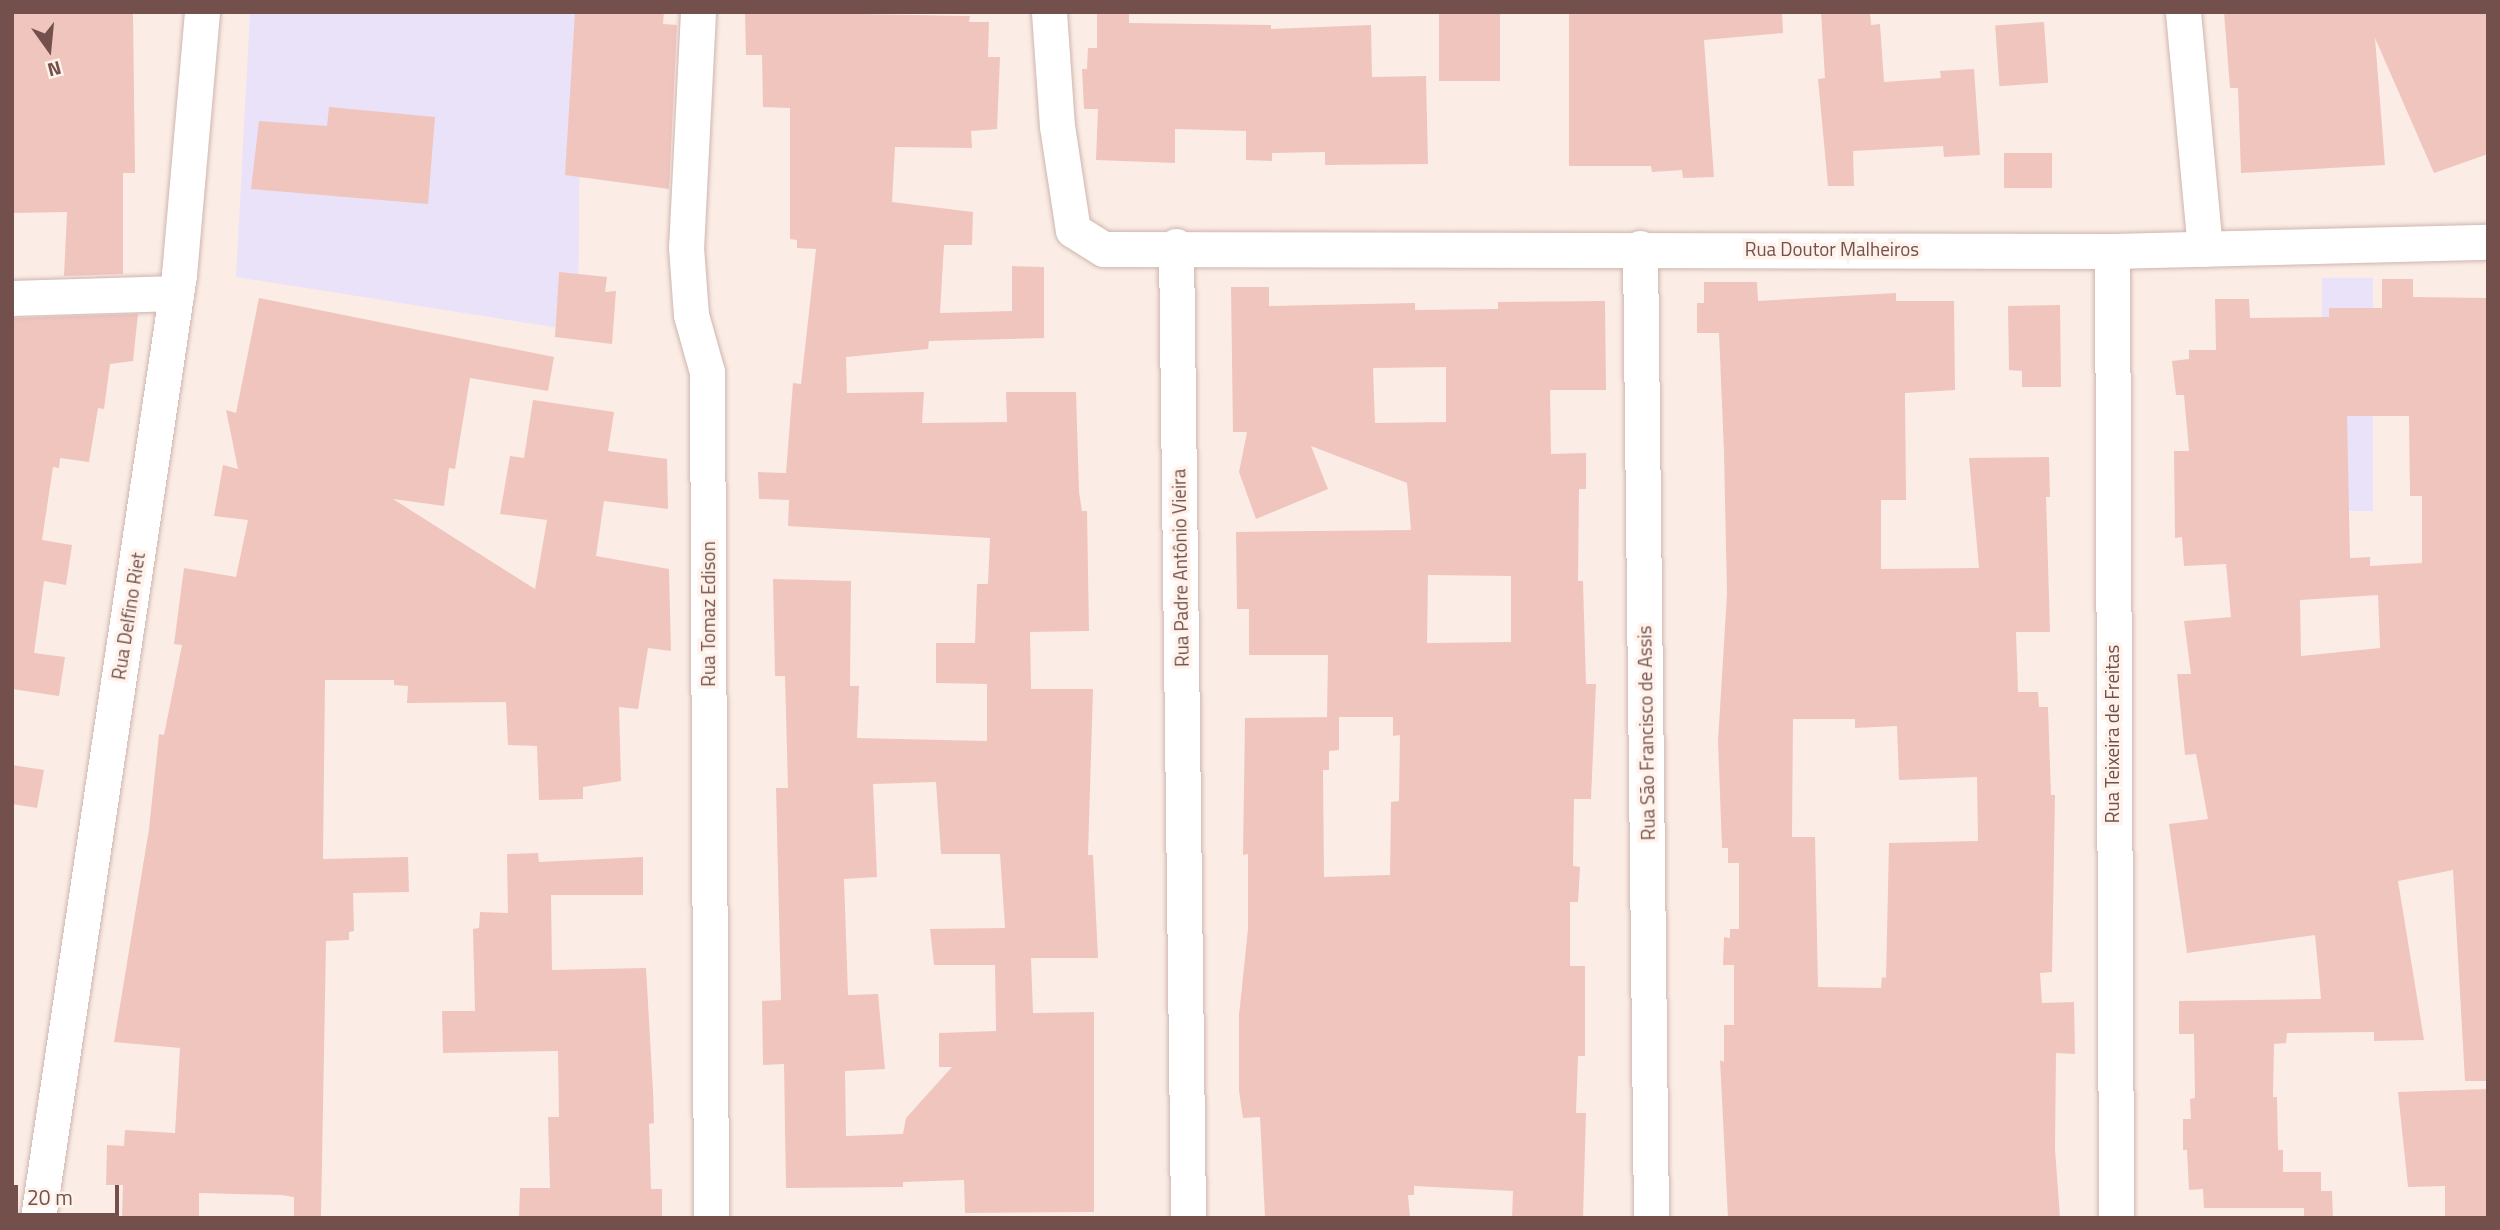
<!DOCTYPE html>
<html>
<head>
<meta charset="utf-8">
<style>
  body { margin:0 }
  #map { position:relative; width:2500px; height:1230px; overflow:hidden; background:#fbede5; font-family:"Titillium Web",sans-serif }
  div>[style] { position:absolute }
  .education>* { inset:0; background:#eae2f8; transform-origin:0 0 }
  .building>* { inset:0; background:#f0c5be; transform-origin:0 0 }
  .roads { filter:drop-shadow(0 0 2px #cfb5af) drop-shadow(0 0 2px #cfb5af) }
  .minor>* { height:35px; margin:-17.5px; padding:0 17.5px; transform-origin:17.5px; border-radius:17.5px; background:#fff }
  span { translate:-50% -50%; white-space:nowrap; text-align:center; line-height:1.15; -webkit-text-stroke:7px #fef2eb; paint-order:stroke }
  .street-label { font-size:19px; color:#73504b }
  .frame { position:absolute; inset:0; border:14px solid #73504b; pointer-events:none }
  .north { position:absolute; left:14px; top:14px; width:70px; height:70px; -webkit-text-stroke:5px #fef2eb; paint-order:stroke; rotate:165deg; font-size:19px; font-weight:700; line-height:28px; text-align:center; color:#73504b }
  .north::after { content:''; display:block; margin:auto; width:24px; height:32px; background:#73504b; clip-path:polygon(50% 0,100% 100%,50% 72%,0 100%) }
  .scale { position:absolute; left:14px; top:1185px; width:105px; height:32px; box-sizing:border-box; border:4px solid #73504b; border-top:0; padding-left:9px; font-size:21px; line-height:24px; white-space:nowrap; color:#73504b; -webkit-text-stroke:5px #fef2eb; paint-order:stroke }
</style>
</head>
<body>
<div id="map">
  <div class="education">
    <i style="clip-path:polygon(250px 12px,581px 12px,578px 331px,236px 277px)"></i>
    <i style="left:2322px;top:278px;width:51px;height:233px"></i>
  </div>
  <div class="building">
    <i style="clip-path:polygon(12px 12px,133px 12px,135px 173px,123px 173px,123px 274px,64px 276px,67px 212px,12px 213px)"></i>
    <i style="clip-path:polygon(575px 12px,664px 12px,663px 24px,677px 25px,669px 189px,565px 175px)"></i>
    <i style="clip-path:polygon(evenodd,745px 12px,970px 16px,969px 22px,989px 22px,988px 57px,1000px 57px,997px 129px,971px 131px,972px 148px,895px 147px,892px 202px,973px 212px,972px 245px,944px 245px,940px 313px,1012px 311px,1012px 266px,1044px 267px,1044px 338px,929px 341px,928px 349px,846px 357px,847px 393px,924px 392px,922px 423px,1007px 422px,1006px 392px,1076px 392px,1079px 492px,1082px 511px,1087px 511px,1089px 631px,1030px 632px,1031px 689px,1093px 689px,1088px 855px,1093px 855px,1098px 958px,1031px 958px,1033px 1013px,1094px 1012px,1094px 1212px,965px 1213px,964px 1180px,903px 1182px,903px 1187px,786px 1188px,784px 1064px,763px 1065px,762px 1001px,781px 1000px,776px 788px,788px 788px,785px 676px,775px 676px,773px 579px,851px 581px,850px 686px,859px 686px,857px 738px,987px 741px,987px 684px,936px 683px,936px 643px,975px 643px,977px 584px,988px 584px,990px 538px,788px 526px,789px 500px,759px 499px,758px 472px,786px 473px,793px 383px,801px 384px,816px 249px,797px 248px,797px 240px,790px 239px,790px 108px,763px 107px,762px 55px,746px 55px,745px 12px,936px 782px,941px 854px,1000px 854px,1005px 928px,930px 929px,934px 965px,995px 965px,996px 1031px,939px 1033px,939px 1067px,952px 1067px,906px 1118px,903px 1134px,846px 1136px,845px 1071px,885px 1069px,878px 994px,848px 995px,844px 879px,877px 877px,873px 784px,936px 782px)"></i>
    <i style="clip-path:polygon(1097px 12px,1129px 12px,1129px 23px,1271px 25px,1271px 29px,1371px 25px,1372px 77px,1426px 76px,1428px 164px,1325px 165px,1325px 152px,1272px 153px,1272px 161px,1246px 160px,1246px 131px,1175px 129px,1175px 163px,1096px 160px,1098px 109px,1084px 109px,1082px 69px,1087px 69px,1088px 48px,1097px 48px)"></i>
    <i style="left:1439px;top:12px;width:61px;height:69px"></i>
    <i style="clip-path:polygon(1569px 12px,1782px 12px,1783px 33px,1704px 40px,1714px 177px,1683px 178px,1682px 170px,1652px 172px,1651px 166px,1569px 166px)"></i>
    <i style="clip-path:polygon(1821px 12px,1870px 12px,1871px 25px,1880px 24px,1884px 82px,1941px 78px,1940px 71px,1974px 69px,1980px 155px,1944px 157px,1943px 146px,1853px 151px,1854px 186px,1828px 186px,1818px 79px,1825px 78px)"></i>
    <i style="clip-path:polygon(2224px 12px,2488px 12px,2488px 154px,2434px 173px,2375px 38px,2385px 165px,2241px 173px,2238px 88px,2230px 88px)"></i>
    <i style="left:2044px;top:22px;width:61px;height:49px;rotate:86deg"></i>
    <i style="clip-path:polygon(329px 107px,435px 117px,428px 204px,251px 189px,259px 121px,327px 126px)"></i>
    <i style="left:2004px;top:153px;width:48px;height:35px"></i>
    <i style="clip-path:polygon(559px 272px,607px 277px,605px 292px,616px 291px,612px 344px,555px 337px)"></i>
    <i style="clip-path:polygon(evenodd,2382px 279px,2413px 279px,2413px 297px,2488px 298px,2488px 1081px,2465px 1081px,2453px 870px,2398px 881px,2424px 1040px,2374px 1041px,2374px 1032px,2287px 1033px,2286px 1043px,2274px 1044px,2273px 1097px,2277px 1097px,2278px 1150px,2283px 1150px,2283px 1172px,2321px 1172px,2321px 1191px,2332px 1191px,2333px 1218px,2304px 1218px,2304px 1208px,2204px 1208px,2203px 1189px,2189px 1190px,2187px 1150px,2183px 1150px,2183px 1119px,2191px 1119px,2190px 1099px,2195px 1098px,2194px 1034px,2179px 1034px,2179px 1001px,2321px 999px,2315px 935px,2187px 953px,2169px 824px,2208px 819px,2196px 754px,2185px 755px,2177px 674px,2191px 674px,2184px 621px,2231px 617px,2226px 564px,2184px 566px,2182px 537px,2175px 538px,2174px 451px,2189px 451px,2184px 395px,2176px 395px,2172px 361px,2189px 359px,2189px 350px,2216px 350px,2215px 299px,2249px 299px,2250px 318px,2329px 317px,2329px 308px,2382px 308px,2382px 279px,2347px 416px,2409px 416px,2410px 496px,2422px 496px,2422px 563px,2370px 566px,2370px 557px,2350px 558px,2347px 416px,2382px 279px,2378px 595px,2380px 648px,2301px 656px,2300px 600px,2378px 595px)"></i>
    <i style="clip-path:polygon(evenodd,1704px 282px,1757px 282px,1758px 301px,1896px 293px,1896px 301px,1954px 301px,1955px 390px,1905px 393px,1906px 500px,1881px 500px,1881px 569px,1979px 568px,1969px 458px,2049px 457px,2050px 497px,2046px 497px,2050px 632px,2016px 632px,2018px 692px,2038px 692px,2039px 707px,2048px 707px,2051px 795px,2055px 795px,2052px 972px,2040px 973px,2042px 1003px,2074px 1002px,2075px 1054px,2056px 1053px,2055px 1149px,2060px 1218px,1728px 1218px,1720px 1060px,1724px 1062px,1724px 1025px,1734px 1025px,1734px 965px,1723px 965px,1724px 937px,1730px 938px,1730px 929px,1739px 929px,1739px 863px,1728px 863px,1728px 848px,1722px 848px,1718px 741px,1727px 594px,1724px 452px,1719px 333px,1697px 333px,1697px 303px,1704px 303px,1704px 282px,1793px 719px,1855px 719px,1855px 728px,1897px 726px,1899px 780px,1977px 777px,1978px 841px,1889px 843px,1886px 978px,1882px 977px,1881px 988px,1818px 987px,1815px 837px,1792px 837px,1793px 719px)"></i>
    <i style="clip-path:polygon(evenodd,1231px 287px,1269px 287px,1269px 306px,1415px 303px,1415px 310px,1498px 309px,1498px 302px,1605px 301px,1606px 390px,1550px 390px,1551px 454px,1586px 453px,1586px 489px,1579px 489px,1578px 581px,1583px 581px,1586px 684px,1596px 684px,1591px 799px,1574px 799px,1573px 866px,1580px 867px,1578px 902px,1570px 902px,1570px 966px,1585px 966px,1585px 1056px,1578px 1056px,1576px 1113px,1586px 1113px,1583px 1218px,1512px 1218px,1513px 1191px,1414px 1186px,1414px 1195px,1408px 1195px,1410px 1217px,1265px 1218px,1260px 1117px,1243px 1118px,1239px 1091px,1239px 1015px,1248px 929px,1248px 854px,1243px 855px,1245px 718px,1339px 717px,1339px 750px,1329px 751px,1329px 770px,1323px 770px,1324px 877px,1390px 875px,1391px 802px,1399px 801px,1400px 735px,1393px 736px,1393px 717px,1327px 717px,1328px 655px,1249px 655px,1249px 609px,1237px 609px,1236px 532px,1411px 530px,1407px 483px,1311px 446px,1328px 489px,1256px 519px,1239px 472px,1247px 432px,1233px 432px,1231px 287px,1446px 367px,1446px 422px,1375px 423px,1373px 368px,1446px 367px,1231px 287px,1428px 575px,1511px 576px,1511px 642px,1427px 643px,1428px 575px)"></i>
    <i style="clip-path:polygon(259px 298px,554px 357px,548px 391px,470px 378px,455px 469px,449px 468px,444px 506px,393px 499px,535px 589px,547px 520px,500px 514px,510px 456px,524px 458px,533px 400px,614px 412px,608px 451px,667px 459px,668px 509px,604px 501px,596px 556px,669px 569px,671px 651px,648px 648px,638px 709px,619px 707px,621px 781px,583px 787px,583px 799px,539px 800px,537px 746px,508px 745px,506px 702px,407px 703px,408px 686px,394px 685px,394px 680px,325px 680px,323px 859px,408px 857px,409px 892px,353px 893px,354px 931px,349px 932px,349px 940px,326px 941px,321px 1218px,294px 1218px,294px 1197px,281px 1195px,199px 1193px,199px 1218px,122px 1218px,123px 1185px,106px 1185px,107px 1145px,124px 1146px,125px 1130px,175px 1133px,180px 1048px,114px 1042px,149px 829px,159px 734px,164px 735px,182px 645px,174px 644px,184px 568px,236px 577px,248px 520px,214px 516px,223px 465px,238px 469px,226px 410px,236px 413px)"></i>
    <i style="clip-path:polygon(2060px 305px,2061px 387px,2022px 387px,2022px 371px,2009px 370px,2008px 306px)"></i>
    <i style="clip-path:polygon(138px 314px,133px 361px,110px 364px,104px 409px,98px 408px,89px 462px,60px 458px,59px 468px,53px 467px,42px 540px,72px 545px,66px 585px,44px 581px,34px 653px,65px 657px,59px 696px,12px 689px,12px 318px)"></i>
    <i style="clip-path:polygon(12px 765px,44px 770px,37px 808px,12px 804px)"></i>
    <i style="clip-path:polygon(538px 853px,539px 862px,643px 857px,643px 895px,551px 895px,552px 970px,646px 968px,653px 1091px,654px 1123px,649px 1124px,651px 1189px,662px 1189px,662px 1218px,519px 1218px,520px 1188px,550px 1188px,548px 1117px,559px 1117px,558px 1051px,443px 1053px,442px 1011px,475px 1011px,473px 929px,479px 928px,480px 912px,508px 913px,507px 854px)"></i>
    <i style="clip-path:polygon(2488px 1089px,2488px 1218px,2445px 1218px,2445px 1186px,2408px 1187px,2398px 1092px)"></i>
  </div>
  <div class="roads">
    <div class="minor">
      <i style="left:698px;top:12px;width:235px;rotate:92.9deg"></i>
      <i style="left:686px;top:247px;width:68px;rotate:85.8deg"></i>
      <i style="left:691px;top:315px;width:59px;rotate:74.3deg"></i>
      <i style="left:707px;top:372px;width:846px;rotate:89.73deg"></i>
      <i style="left:1049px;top:12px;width:114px;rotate:86deg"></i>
      <i style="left:1057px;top:126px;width:105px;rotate:81.3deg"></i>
      <i style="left:1073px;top:230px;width:36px;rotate:32deg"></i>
      <i style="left:1104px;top:249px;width:1008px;rotate:0.11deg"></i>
      <i style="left:2112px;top:251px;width:376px;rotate:-1.4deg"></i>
      <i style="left:2183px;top:12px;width:238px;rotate:84.7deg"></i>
      <i style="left:1176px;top:246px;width:972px;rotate:89.29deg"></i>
      <i style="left:1640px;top:248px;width:970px;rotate:89.35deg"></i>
      <i style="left:2112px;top:251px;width:967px;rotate:89.76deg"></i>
      <i style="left:12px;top:298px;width:164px;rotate:-1.7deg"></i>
      <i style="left:38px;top:1218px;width:953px;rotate:-81.5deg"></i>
      <i style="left:179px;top:275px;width:264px;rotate:-85deg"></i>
    </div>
  </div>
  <div class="street-label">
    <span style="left:1832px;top:249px">Rua Doutor Malheiros</span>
    <span style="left:1180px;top:568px;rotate:-91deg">Rua Padre Antônio Vieira</span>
    <span style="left:708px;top:614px;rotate:-90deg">Rua Tomaz Edison</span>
    <span style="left:128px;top:616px;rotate:-81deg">Rua Delfino Riet</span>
    <span style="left:1646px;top:733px;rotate:-91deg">Rua São Francisco de Assis</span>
    <span style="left:2112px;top:734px;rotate:-90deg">Rua Teixeira de Freitas</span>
  </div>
  <div class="frame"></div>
  <div class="north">N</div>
  <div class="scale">20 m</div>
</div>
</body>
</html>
